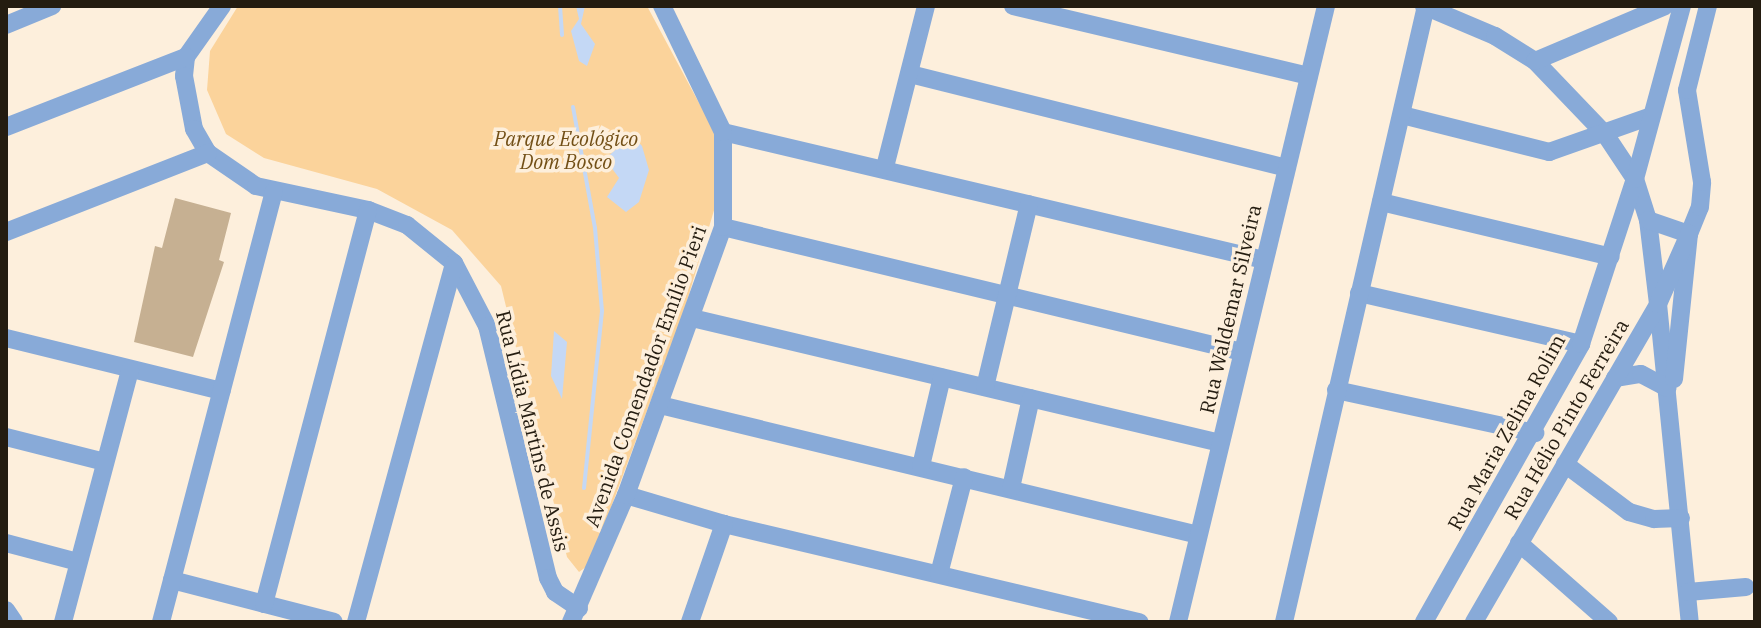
<!DOCTYPE html>
<html>
<head>
<meta charset="utf-8">
<style>
  body { margin:0 }
  #map { position:relative; width:1761px; height:628px; overflow:hidden; background:#fdefdc; font-family:"IBM Plex Serif",serif }
  div>[style] { position:absolute }
  .green>* { inset:0; background:#fbd39b }
  .water>* { inset:0; background:#c4d8f5 }
  .stream>* { height:4px; margin:-2px; padding:0 2px; transform-origin:2px; border-radius:2px; background:#c4d8f5 }
  .building>* { inset:0; background:#c6b092 }
  .minor>* { height:18px; margin:-9px; padding:0 9px; transform-origin:9px; border-radius:9px; background:#88aad8 }
  span { translate:-50% -50%; white-space:nowrap; text-align:center; line-height:1.15; -webkit-text-stroke:7px #fdefdc; paint-order:stroke }
  .park-label { font-size:20px; color:#724f16; font-style:italic }
  .street-label { font-size:20px; color:#241c10 }
  .frame { position:absolute; inset:0; border:8px solid #241c10; pointer-events:none }
</style>
</head>
<body>
<div id="map">
  <div class="green">
    <i style="clip-path:polygon(238px 6px,647px 6px,714px 131px,718px 197px,684px 311px,590px 564px,579px 572px,567px 557px,501px 286px,452px 230px,377px 189px,264px 158px,226px 134px,207px 90px,210px 51px)"></i>
  </div>
  <div class="water">
    <i style="clip-path:polygon(576px 6px,585px 6px,581px 24px,595px 44px,587px 66px,579px 61px,571px 31px,579px 19px)"></i>
    <i style="clip-path:polygon(632px 135px,642px 146px,649px 170px,639px 202px,626px 212px,607px 197px,619px 178px,605px 159px)"></i>
    <i style="clip-path:polygon(554px 331px,567px 342px,562px 399px,551px 376px)"></i>
  </div>
  <div class="stream">
    <i style="left:560px;top:6px;width:29px;rotate:86deg"></i>
    <i style="left:573px;top:107px;width:123px;rotate:79.7deg"></i>
    <i style="left:595px;top:228px;width:83px;rotate:85.2deg"></i>
    <i style="left:602px;top:311px;width:178px;rotate:95.8deg"></i>
  </div>
  <div class="building">
    <i style="clip-path:polygon(175px 198px,231px 213px,219px 260px,224px 262px,193px 357px,134px 342px,155px 246px,162px 248px)"></i>
  </div>
  <div class="minor">
    <i style="left:222px;top:6px;width:62px;rotate:125.2deg"></i>
    <i style="left:186px;top:57px;width:19px;rotate:96deg"></i>
    <i style="left:184px;top:76px;width:54px;rotate:79.3deg"></i>
    <i style="left:194px;top:129px;width:28px;rotate:60deg"></i>
    <i style="left:208px;top:153px;width:58px;rotate:34.5deg"></i>
    <i style="left:256px;top:186px;width:115px;rotate:12.1deg"></i>
    <i style="left:368px;top:210px;width:42px;rotate:21deg"></i>
    <i style="left:407px;top:225px;width:60px;rotate:39deg"></i>
    <i style="left:454px;top:263px;width:71px;rotate:62.4deg"></i>
    <i style="left:487px;top:326px;width:259px;rotate:76.4deg"></i>
    <i style="left:548px;top:578px;width:16px;rotate:63deg"></i>
    <i style="left:555px;top:592px;width:29px;rotate:34deg"></i>
    <i style="left:1013px;top:6px;width:303px;rotate:13.3deg"></i>
    <i style="left:1424px;top:6px;width:77px;rotate:22.9deg"></i>
    <i style="left:1495px;top:36px;width:47px;rotate:32deg"></i>
    <i style="left:1535px;top:61px;width:101px;rotate:46.2deg"></i>
    <i style="left:1605px;top:134px;width:54px;rotate:56.3deg"></i>
    <i style="left:1635px;top:179px;width:43px;rotate:72.4deg"></i>
    <i style="left:1648px;top:220px;width:85px;rotate:83.2deg"></i>
    <i style="left:1658px;top:304px;width:320px;rotate:84.3deg"></i>
    <i style="left:6px;top:25px;width:50px;rotate:-22.4deg"></i>
    <i style="left:1535px;top:61px;width:141px;rotate:-22.9deg"></i>
    <i style="left:910px;top:74px;width:388px;rotate:14deg"></i>
    <i style="left:1402px;top:115px;width:152px;rotate:14.1deg"></i>
    <i style="left:1549px;top:152px;width:108px;rotate:-19.4deg"></i>
    <i style="left:6px;top:127px;width:193px;rotate:-21.3deg"></i>
    <i style="left:723px;top:132px;width:556px;rotate:13.31deg"></i>
    <i style="left:885px;top:167px;width:166px;rotate:-75.7deg"></i>
    <i style="left:1381px;top:202px;width:236px;rotate:13.4deg"></i>
    <i style="left:1648px;top:220px;width:43px;rotate:18.9deg"></i>
    <i style="left:723px;top:227px;width:534px;rotate:13.54deg"></i>
    <i style="left:6px;top:232px;width:217px;rotate:-21.4deg"></i>
    <i style="left:1359px;top:293px;width:228px;rotate:12.9deg"></i>
    <i style="left:692px;top:318px;width:543px;rotate:13.32deg"></i>
    <i style="left:6px;top:338px;width:222px;rotate:13.8deg"></i>
    <i style="left:1615px;top:378px;width:26px;rotate:-9deg"></i>
    <i style="left:1641px;top:374px;width:30px;rotate:28deg"></i>
    <i style="left:1674px;top:379px;width:146px;rotate:-84.1deg"></i>
    <i style="left:1689px;top:234px;width:29px;rotate:-68deg"></i>
    <i style="left:1700px;top:207px;width:25px;rotate:-85deg"></i>
    <i style="left:1702px;top:182px;width:93px;rotate:-99.3deg"></i>
    <i style="left:1687px;top:90px;width:87px;rotate:-76deg"></i>
    <i style="left:985px;top:387px;width:188px;rotate:-76.5deg"></i>
    <i style="left:1336px;top:390px;width:204px;rotate:12.2deg"></i>
    <i style="left:660px;top:405px;width:553px;rotate:13.58deg"></i>
    <i style="left:6px;top:437px;width:102px;rotate:14.2deg"></i>
    <i style="left:1565px;top:464px;width:80px;rotate:36.9deg"></i>
    <i style="left:1629px;top:512px;width:26px;rotate:16deg"></i>
    <i style="left:1654px;top:519px;width:27px;rotate:-2deg"></i>
    <i style="left:921px;top:466px;width:91px;rotate:-76.7deg"></i>
    <i style="left:1011px;top:488px;width:92px;rotate:-77.5deg"></i>
    <i style="left:626px;top:495px;width:102px;rotate:16.5deg"></i>
    <i style="left:724px;top:524px;width:427px;rotate:13.3deg"></i>
    <i style="left:6px;top:543px;width:74px;rotate:14.8deg"></i>
    <i style="left:1519px;top:543px;width:120px;rotate:41.3deg"></i>
    <i style="left:939px;top:574px;width:100px;rotate:-75.5deg"></i>
    <i style="left:172px;top:580px;width:167px;rotate:14.5deg"></i>
    <i style="left:1688px;top:592px;width:58px;rotate:-4.9deg"></i>
    <i style="left:264px;top:604px;width:407px;rotate:-75.2deg"></i>
    <i style="left:6px;top:610px;width:14px;rotate:56deg"></i>
    <i style="left:63px;top:622px;width:261px;rotate:-75.1deg"></i>
    <i style="left:161px;top:622px;width:445px;rotate:-75.3deg"></i>
    <i style="left:356px;top:622px;width:372px;rotate:-74.7deg"></i>
    <i style="left:571px;top:622px;width:138px;rotate:-66.6deg"></i>
    <i style="left:626px;top:495px;width:285px;rotate:-70.1deg"></i>
    <i style="left:723px;top:227px;width:95px;rotate:-90deg"></i>
    <i style="left:723px;top:132px;width:140px;rotate:-115.8deg"></i>
    <i style="left:690px;top:622px;width:104px;rotate:-70.9deg"></i>
    <i style="left:1178px;top:622px;width:634px;rotate:-76.49deg"></i>
    <i style="left:1284px;top:622px;width:632px;rotate:-77.02deg"></i>
    <i style="left:1424px;top:622px;width:319px;rotate:-60.5deg"></i>
    <i style="left:1581px;top:344px;width:174px;rotate:-71.9deg"></i>
    <i style="left:1635px;top:179px;width:179px;rotate:-74.8deg"></i>
    <i style="left:1474px;top:622px;width:367px;rotate:-59.9deg"></i>
    <i style="left:1658px;top:304px;width:77px;rotate:-66.1deg"></i>
  </div>
  <div class="park-label">
    <span style="left:566px;top:150px">Parque Ecológico<br>Dom Bosco</span>
  </div>
  <div class="street-label">
    <span style="left:1230px;top:309px;rotate:-77deg">Rua Waldemar Silveira</span>
    <span style="left:645px;top:376px;rotate:-70deg">Avenida Comendador Emílio Pieri</span>
    <span style="left:1566px;top:419px;rotate:-60deg">Rua Hélio Pinto Ferreira</span>
    <span style="left:533px;top:431px;rotate:76deg">Rua Lídia Martins de Assis</span>
    <span style="left:1506px;top:432px;rotate:-61deg">Rua Maria Zelina Rolim</span>
  </div>
  <div class="frame"></div>
</div>
</body>
</html>
